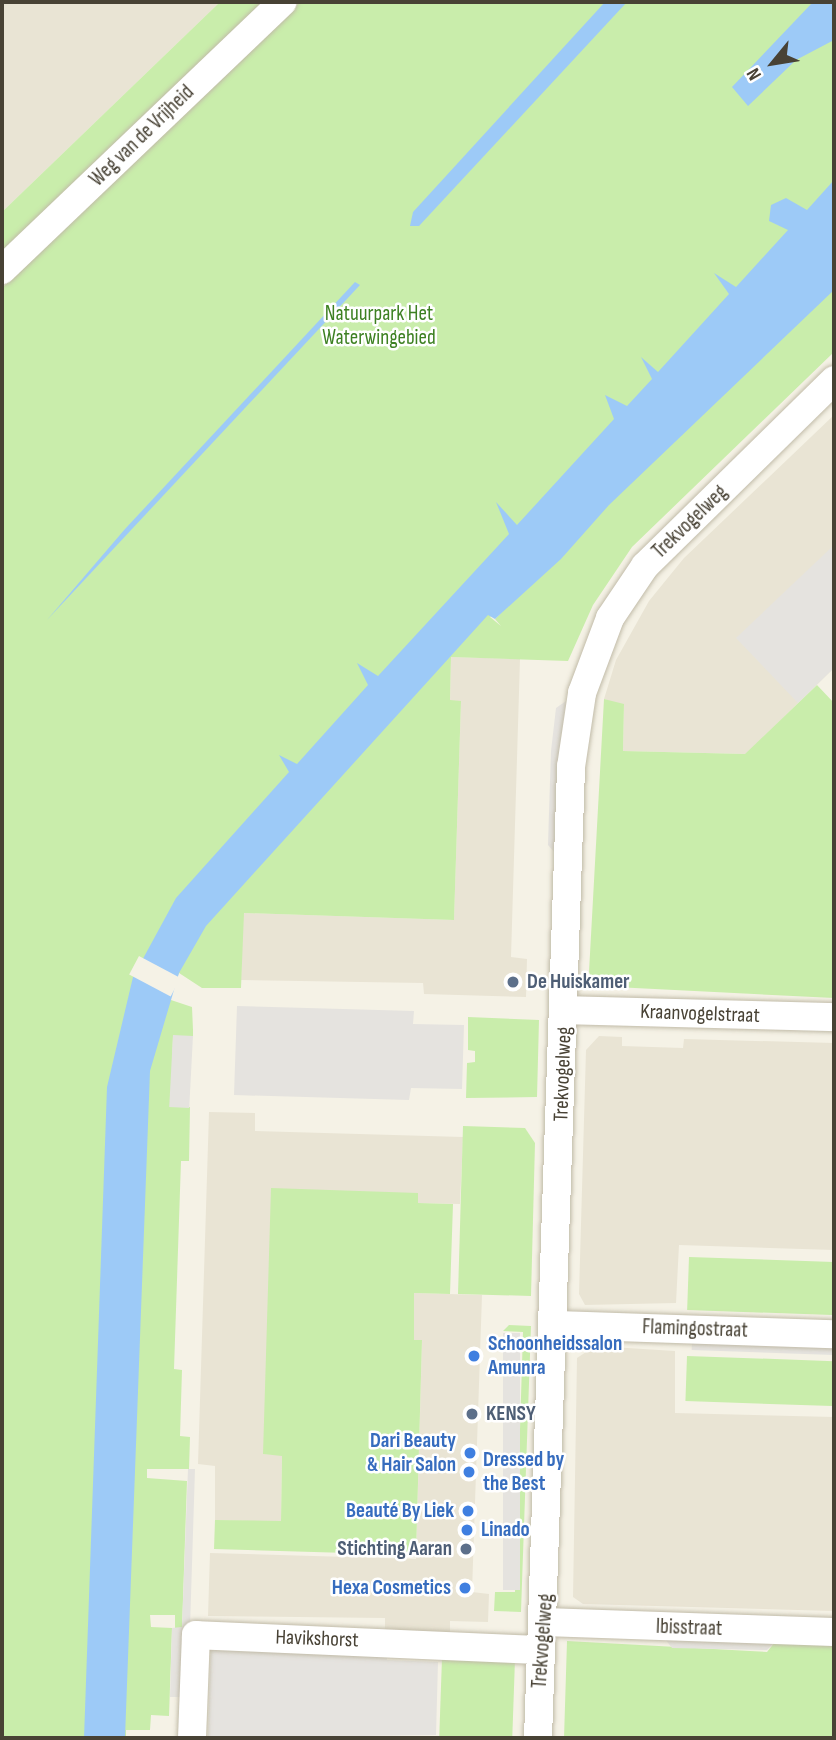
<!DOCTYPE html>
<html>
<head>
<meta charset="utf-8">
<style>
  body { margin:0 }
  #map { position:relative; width:836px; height:1740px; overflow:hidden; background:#f5f2e6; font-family:"Sofia Sans Condensed",sans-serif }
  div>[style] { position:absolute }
  .residential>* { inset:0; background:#e9e4d4 }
  .green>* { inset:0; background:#c9edab; transform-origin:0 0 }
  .parking>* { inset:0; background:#e5e3df; transform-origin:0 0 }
  .water>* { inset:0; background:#9dcaf7 }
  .pier>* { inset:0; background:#f5f2e6; transform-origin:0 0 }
  .roads { filter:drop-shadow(0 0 2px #c1bba8) drop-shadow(0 0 2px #c1bba8) }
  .minor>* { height:28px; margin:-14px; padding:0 14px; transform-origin:14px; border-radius:14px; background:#fff }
  .dots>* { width:19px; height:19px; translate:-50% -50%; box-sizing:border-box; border:4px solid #fff; border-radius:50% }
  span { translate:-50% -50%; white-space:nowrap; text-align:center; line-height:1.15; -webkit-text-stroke:5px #fff; paint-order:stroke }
  .street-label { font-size:21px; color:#484235 }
  .park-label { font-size:21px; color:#3d8022 }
  .service-label { font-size:21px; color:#4e5e75; font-weight:700 }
  .left { translate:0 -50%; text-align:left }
  .right { translate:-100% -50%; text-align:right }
  .shop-label { font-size:21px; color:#366cbe; font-weight:700 }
  .frame { position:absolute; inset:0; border:4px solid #484235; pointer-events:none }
  .north { position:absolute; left:738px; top:28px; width:70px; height:70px; -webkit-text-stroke:5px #fff; paint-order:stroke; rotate:240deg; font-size:19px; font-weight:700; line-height:28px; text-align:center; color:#484235 }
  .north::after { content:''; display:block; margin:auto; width:24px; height:32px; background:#484235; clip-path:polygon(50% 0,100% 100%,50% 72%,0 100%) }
</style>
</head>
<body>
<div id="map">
  <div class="residential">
    <i style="clip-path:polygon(2px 2px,220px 2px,2px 212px)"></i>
    <i style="clip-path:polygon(834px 415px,834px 668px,746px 754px,623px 751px,624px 706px,604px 699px,616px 660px,649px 601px,684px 558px)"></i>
    <i style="clip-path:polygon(451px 657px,520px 659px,511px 957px,527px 959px,526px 997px,424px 994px,423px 983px,241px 980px,243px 913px,454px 920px,461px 702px,450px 701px)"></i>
    <i style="clip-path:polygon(599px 1036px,622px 1037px,622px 1046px,683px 1048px,684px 1039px,834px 1043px,834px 1250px,679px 1245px,676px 1303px,585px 1305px,579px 1294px,586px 1050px)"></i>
    <i style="clip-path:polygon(209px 1112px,255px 1113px,255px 1131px,463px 1137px,460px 1204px,418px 1203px,418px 1193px,263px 1454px,282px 1455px,281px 1522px,215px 1520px,215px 1466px,198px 1464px)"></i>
    <i style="clip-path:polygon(414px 1293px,482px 1295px,472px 1592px,489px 1594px,488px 1622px,450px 1621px,450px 1633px,385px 1631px,385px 1618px,208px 1616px,210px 1553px,416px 1559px,422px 1341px,414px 1340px)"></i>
    <i style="clip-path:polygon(595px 1346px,675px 1351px,675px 1413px,834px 1417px,834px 1611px,583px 1604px,573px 1597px,577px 1358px)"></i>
  </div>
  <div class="green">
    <i style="clip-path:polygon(220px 2px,264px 2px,2px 253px,2px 212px)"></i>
    <i style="clip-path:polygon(evenodd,300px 2px,834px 2px,834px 352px,632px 547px,593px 605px,568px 661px,451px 657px,450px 700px,461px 701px,454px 920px,244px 913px,241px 988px,202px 988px,179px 973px,168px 999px,192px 1007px,193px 1030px,193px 1036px,173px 1036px,171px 1106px,190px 1107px,189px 1161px,181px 1161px,174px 1369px,182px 1370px,180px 1436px,190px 1437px,189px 1469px,147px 1469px,147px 1478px,187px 1481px,182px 1628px,175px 1628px,175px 1615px,150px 1615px,151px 1627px,172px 1628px,169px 1716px,151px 1715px,150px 1730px,126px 1730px,126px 1738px,141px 1738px,2px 1738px,2px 288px,300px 2px,599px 516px,495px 619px,501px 626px,490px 617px,599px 516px)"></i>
    <i style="clip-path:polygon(817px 685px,834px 703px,834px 998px,595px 986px,589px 972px,604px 699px,624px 704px,623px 751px,745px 754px)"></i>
    <i style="clip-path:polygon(468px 1017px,539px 1020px,537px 1097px,466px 1098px,467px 1063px,475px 1062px,475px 1051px,468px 1050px)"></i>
    <i style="clip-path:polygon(463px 1126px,525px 1128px,535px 1143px,531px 1296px,458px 1294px)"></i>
    <i style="clip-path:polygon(271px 1188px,418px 1193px,418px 1203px,453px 1204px,450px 1294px,414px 1293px,414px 1340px,422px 1340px,416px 1555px,214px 1549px,215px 1520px,281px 1521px,282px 1456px,263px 1454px)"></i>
    <i style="left:689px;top:1257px;width:145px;height:53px;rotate:2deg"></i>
    <i style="clip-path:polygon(509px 1325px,531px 1326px,521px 1612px,494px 1611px,495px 1592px,515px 1592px,523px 1332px,503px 1331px)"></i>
    <i style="left:687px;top:1356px;width:147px;height:45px;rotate:2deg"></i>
    <i style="clip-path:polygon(567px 1641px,767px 1652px,775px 1642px,834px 1644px,834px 1738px,564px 1738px)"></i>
    <i style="left:442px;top:1658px;width:73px;height:80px;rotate:2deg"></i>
  </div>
  <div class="parking">
    <i style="clip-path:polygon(834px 545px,834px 668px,798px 703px,736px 638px)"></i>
    <i style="clip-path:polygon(566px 701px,559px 753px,555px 853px,548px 845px,551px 751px,556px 708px)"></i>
    <i style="clip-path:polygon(237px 1006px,414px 1011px,413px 1024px,464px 1025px,462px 1089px,411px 1088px,409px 1100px,234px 1095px)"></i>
    <i style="left:173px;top:1035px;width:20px;height:72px;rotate:3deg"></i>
    <i style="left:503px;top:1333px;width:17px;height:257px"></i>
    <i style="left:692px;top:1341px;width:142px;height:9px;rotate:2deg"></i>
    <i style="clip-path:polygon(188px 1469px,195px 1469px,190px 1628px,184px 1628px,180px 1697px,170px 1697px,172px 1628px,182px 1627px)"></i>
    <i style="clip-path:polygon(665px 1639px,775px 1642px,767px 1650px,672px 1648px)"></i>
    <i style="clip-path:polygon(211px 1642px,387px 1647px,387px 1660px,438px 1662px,436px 1735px,208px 1738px)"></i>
  </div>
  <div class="water">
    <i style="clip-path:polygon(605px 2px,627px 2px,419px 226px,410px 226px,413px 212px)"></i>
    <i style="clip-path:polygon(813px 2px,834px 2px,834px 40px,796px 60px,748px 106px,732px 87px)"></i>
    <i style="clip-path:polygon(834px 180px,834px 290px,609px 505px,561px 559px,495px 619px,488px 615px,206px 926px,179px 973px,150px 1071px,125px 1738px,84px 1738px,107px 1087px,133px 977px,176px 898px,289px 772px,279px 755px,297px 764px,368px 685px,357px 663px,378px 676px,509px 534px,496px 502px,517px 525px,614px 419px,605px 395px,627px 406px,652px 379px,641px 357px,658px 372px,729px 294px,714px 273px,736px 287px,788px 230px,769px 221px,771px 205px,786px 198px,807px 210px)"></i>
    <i style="clip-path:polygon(355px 282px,360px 285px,47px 620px,125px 529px)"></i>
  </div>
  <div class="pier">
    <i style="left:139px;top:956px;width:47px;height:21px;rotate:28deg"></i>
  </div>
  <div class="roads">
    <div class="minor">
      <i style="left:2px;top:270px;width:388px;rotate:-43.7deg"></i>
      <i style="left:565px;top:1010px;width:269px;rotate:1.5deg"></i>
      <i style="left:556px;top:1325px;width:278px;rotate:1.9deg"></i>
      <i style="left:544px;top:1622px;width:290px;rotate:2deg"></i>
      <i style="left:192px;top:1738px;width:103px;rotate:-87.8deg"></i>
      <i style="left:196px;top:1635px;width:345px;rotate:2.5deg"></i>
      <i style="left:538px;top:1738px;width:972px;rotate:-88.05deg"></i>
      <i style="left:571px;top:767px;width:75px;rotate:-81.5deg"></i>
      <i style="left:582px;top:693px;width:80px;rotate:-69.5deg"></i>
      <i style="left:610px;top:618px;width:63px;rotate:-56.1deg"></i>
      <i style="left:645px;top:566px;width:265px;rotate:-44.5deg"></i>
    </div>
  </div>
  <div class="dots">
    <i style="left:513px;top:982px;background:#5c6f8a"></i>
    <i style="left:474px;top:1356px;background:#3f7fe0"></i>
    <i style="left:472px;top:1414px;background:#5c6f8a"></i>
    <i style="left:470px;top:1453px;background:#3f7fe0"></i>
    <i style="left:469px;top:1472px;background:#3f7fe0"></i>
    <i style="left:468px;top:1511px;background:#3f7fe0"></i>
    <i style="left:467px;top:1530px;background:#3f7fe0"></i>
    <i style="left:466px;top:1549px;background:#5c6f8a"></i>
    <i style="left:465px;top:1588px;background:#3f7fe0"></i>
  </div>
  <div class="street-label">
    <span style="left:142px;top:136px;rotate:-44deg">Weg van de Vrijheid</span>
    <span style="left:690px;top:522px;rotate:-44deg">Trekvogelweg</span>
    <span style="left:700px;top:1014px;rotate:2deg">Kraanvogelstraat</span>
    <span style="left:563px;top:1074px;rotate:-88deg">Trekvogelweg</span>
    <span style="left:695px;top:1329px;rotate:2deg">Flamingostraat</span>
    <span style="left:689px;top:1628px;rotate:2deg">Ibisstraat</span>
    <span style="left:317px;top:1639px;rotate:2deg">Havikshorst</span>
    <span style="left:543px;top:1641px;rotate:-86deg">Trekvogelweg</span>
  </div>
  <div class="park-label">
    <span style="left:379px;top:326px">Natuurpark Het<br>Waterwingebied</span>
  </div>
  <div class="service-label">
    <span class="left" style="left:527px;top:982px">De Huiskamer</span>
    <span class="left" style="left:486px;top:1414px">KENSY</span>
    <span class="right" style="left:452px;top:1549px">Stichting Aaran</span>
  </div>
  <div class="shop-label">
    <span class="left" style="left:488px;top:1356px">Schoonheidssalon<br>Amunra</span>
    <span class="right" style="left:456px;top:1453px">Dari Beauty<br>&amp; Hair Salon</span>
    <span class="left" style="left:483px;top:1472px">Dressed by<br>the Best</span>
    <span class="right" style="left:454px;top:1511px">Beauté By Liek</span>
    <span class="left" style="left:481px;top:1530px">Linado</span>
    <span class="right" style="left:451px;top:1588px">Hexa Cosmetics</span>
  </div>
  <div class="frame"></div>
  <div class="north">N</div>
</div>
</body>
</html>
